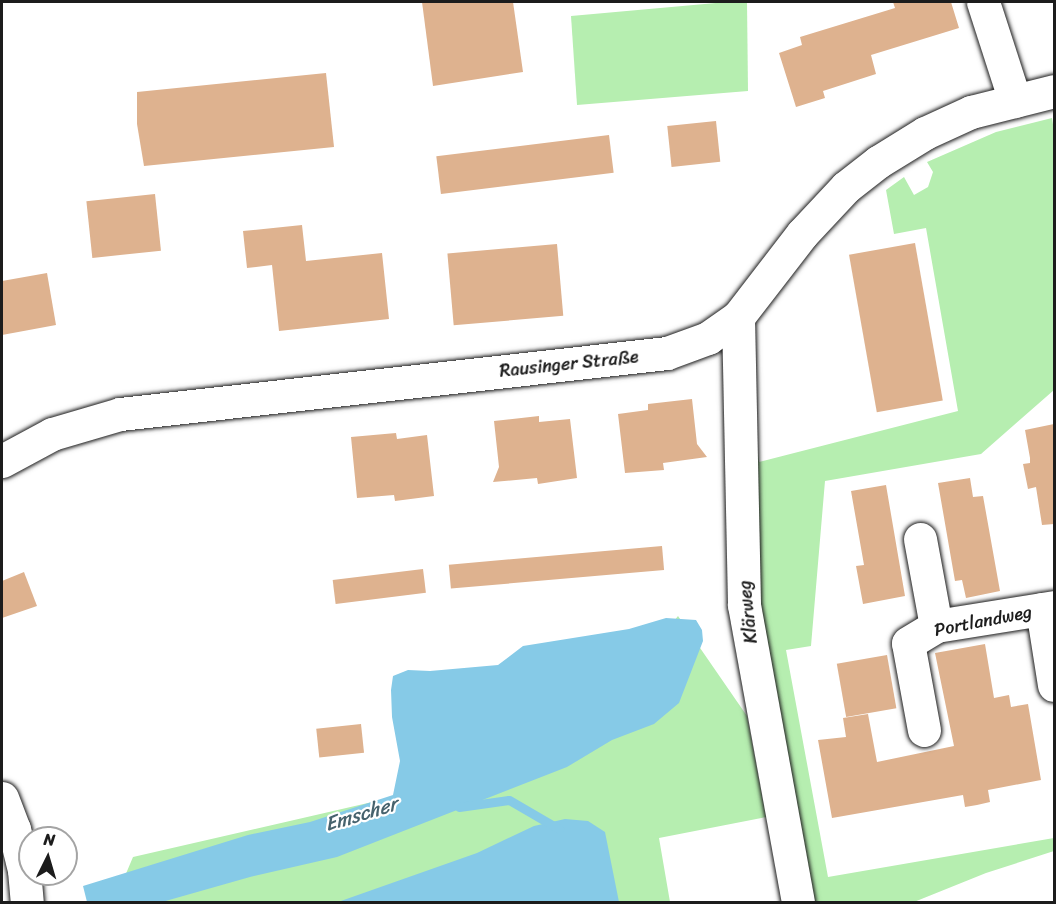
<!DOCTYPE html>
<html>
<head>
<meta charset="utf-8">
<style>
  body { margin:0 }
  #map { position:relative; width:1056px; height:904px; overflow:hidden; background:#fff; font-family:Sriracha,sans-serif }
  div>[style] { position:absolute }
  .green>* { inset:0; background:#b6eeb0 }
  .water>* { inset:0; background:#86cae7 }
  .stream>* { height:9px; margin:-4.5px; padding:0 4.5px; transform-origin:4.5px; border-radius:4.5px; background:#86cae7 }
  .building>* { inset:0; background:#deb28f; transform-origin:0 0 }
  .roads { filter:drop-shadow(0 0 2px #1c1c1c) drop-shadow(0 0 2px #1c1c1c) }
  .minor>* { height:33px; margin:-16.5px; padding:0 16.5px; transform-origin:16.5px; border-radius:16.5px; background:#fff }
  span { translate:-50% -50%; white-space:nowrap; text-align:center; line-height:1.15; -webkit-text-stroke:4.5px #fff; paint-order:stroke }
  .street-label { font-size:18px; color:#1c1c1c }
  .water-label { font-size:20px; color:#46626d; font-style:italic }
  .frame { position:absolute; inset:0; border:3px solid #1c1c1c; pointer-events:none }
  .north { position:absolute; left:18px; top:826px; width:60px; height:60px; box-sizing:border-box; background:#fff; border:2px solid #a4a4a4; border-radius:50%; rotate:5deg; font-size:16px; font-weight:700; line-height:24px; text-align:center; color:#1c1c1c }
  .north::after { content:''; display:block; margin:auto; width:21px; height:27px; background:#1c1c1c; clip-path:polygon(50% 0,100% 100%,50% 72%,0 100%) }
</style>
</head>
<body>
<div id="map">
  <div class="green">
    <i style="clip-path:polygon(727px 2px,747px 2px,748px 91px,577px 105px,571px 16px)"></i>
    <i style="clip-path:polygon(1052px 118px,1054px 131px,1054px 390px,981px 454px,825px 481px,811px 646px,786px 650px,828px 877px,1054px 838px,1054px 851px,986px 873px,914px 902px,802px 902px,752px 618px,756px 438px,759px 462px,958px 411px,926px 228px,894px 234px,886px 190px,904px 177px,914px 195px,928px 187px,933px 172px,927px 162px,996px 132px)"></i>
    <i style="clip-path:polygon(678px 616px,747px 716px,766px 817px,659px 838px,670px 902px,114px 902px,133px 857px,563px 758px)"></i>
  </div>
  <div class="water">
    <i style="clip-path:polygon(666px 618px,696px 620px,702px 630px,703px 641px,679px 703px,654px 724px,612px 740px,567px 767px,337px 857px,250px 877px,162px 902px,87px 902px,83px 886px,248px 835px,310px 822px,393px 795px,400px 761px,392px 717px,391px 690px,393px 676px,408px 670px,430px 671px,498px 665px,523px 646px,629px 629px)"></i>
    <i style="clip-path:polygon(565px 819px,588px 821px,605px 832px,619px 902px,338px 902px,477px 853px,534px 826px)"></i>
  </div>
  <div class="stream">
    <i style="left:459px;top:807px;width:50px;rotate:-8deg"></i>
    <i style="left:509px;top:800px;width:58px;rotate:30.1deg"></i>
  </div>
  <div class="building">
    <i style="clip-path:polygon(422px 2px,513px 2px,523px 72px,433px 86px)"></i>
    <i style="clip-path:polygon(893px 2px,951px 2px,959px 28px,871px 55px,876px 74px,823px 91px,825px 98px,796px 107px,779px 53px,802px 45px,800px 37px,895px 8px)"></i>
    <i style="clip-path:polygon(326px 73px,334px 147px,144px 166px,137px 124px,137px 92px)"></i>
    <i style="left:716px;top:121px;width:41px;height:49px;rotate:84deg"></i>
    <i style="left:609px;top:135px;width:38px;height:174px;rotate:83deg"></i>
    <i style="left:155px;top:194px;width:57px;height:69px;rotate:84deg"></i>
    <i style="clip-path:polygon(302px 225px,306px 261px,382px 253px,389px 319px,279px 331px,272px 265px,247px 268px,243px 231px)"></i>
    <i style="left:915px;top:243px;width:160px;height:67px;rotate:80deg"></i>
    <i style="left:557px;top:244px;width:72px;height:110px;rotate:85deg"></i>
    <i style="clip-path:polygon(47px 273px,56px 325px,2px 335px,2px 281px)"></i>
    <i style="clip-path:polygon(692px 399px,697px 444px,707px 457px,663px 463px,664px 470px,625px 473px,618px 414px,648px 410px,648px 404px)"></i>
    <i style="clip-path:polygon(539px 416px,539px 422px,570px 419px,577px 478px,538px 484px,537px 478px,493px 482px,499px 467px,494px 421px)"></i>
    <i style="clip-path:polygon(1054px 424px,1054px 524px,1042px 525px,1036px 487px,1028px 489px,1023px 464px,1030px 463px,1030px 458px,1025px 430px)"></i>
    <i style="clip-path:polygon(396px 433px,397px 439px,427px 435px,434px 496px,395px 501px,394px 495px,357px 498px,351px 437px)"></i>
    <i style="clip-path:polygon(970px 478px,973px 497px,983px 496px,1000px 591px,966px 598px,962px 580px,955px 581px,938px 483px)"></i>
    <i style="clip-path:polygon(886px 485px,905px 596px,863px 604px,856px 566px,864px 565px,851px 491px)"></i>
    <i style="left:662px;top:546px;width:24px;height:214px;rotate:85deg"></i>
    <i style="left:423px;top:569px;width:24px;height:91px;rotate:83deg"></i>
    <i style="clip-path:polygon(24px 572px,37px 606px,2px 618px,2px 581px)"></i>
    <i style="clip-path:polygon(985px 644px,994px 698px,1009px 695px,1011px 707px,1028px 704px,1041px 780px,988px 790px,990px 802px,977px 805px,965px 807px,963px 795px,832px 818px,818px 740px,846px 737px,843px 718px,868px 714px,877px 762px,954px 746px,935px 653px)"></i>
    <i style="left:887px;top:655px;width:54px;height:51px;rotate:80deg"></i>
    <i style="left:361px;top:724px;width:29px;height:45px;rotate:84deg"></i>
  </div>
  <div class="roads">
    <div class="minor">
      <i style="left:983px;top:2px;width:104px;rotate:72.1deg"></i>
      <i style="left:738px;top:317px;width:288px;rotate:88.8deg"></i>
      <i style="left:744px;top:605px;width:302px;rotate:79.7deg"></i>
      <i style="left:2px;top:461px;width:57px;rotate:-28.4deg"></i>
      <i style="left:52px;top:434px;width:71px;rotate:-16.4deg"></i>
      <i style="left:120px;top:414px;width:550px;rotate:-6.36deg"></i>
      <i style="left:667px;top:353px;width:44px;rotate:-20.1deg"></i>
      <i style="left:708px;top:338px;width:37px;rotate:-35deg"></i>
      <i style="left:738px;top:317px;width:105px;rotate:-52.4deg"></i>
      <i style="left:802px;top:234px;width:64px;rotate:-46.9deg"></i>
      <i style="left:846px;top:187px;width:41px;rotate:-38deg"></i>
      <i style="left:878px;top:162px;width:55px;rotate:-31.7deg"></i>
      <i style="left:925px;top:133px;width:51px;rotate:-24.5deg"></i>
      <i style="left:971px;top:112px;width:86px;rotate:-14.2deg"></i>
      <i style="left:920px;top:539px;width:88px;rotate:79.6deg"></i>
      <i style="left:1042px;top:609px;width:77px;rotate:81deg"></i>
      <i style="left:924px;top:730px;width:88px;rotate:-100.4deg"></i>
      <i style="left:908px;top:643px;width:33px;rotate:-31deg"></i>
      <i style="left:936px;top:626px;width:120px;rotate:-9.1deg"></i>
      <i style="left:2px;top:798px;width:33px;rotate:69deg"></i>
      <i style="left:14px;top:829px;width:42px;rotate:76.3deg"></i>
      <i style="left:24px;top:870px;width:32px;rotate:85deg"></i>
    </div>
  </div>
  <div class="street-label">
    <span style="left:569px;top:364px;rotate:-6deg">Rausinger Straße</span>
    <span style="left:748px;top:612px;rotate:-96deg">Klärweg</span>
    <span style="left:983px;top:621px;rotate:-11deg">Portlandweg</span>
  </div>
  <div class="water-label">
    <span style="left:361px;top:814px;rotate:-17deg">Emscher</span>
  </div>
  <div class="frame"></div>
  <div class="north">N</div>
</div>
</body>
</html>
